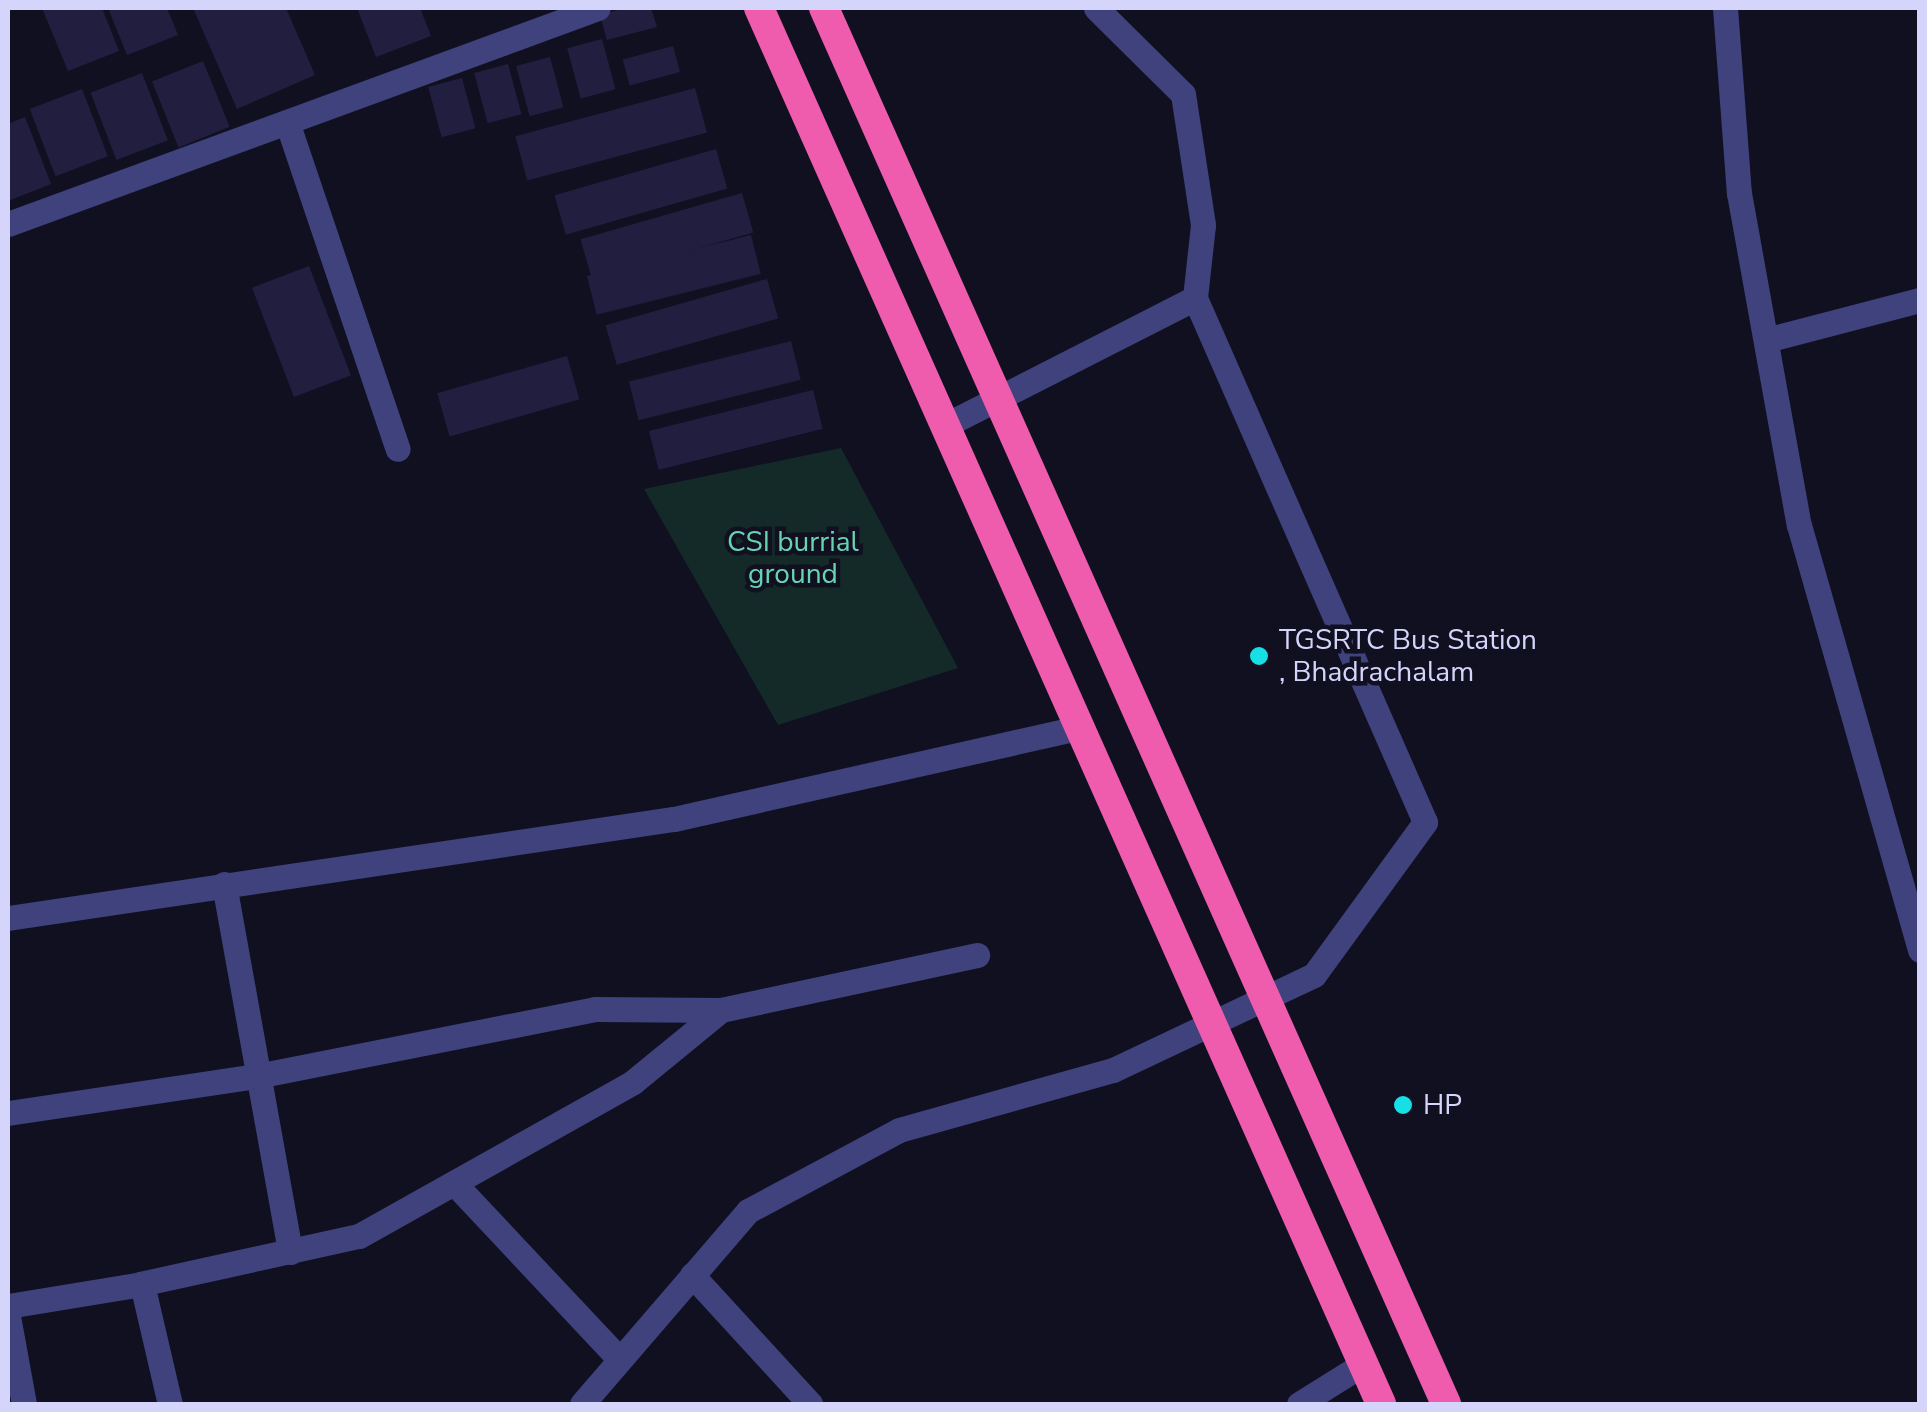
<!DOCTYPE html>
<html>
<head>
<meta charset="utf-8">
<style>
  body { margin:0 }
  #map { position:relative; width:1927px; height:1412px; overflow:hidden; background:#111021; font-family:"Nunito Sans",sans-serif }
  div>[style] { position:absolute }
  .green>* { inset:0; background:#132a28 }
  .building>* { inset:0; background:#221e40; transform-origin:0 0 }
  .minor>* { height:25px; margin:-12.5px; padding:0 12.5px; transform-origin:12.5px; border-radius:12.5px; background:#3f427c }
  .highway>* { height:30px; margin:-15px; padding:0 15px; transform-origin:15px; border-radius:15px; background:#ef5bad }
  .dots>* { width:28px; height:28px; translate:-50% -50%; box-sizing:border-box; border:5px solid #111021; border-radius:50% }
  span { translate:-50% -50%; white-space:nowrap; text-align:center; line-height:1.15; -webkit-text-stroke:9px #111021; paint-order:stroke }
  .park-label { font-size:28px; color:#67d4b0 }
  .poi-label { font-size:28px; color:#d5d4fb }
  .left { translate:0 -50%; text-align:left }
  .frame { position:absolute; inset:0; border:10px solid #d5d4fb; pointer-events:none }
</style>
</head>
<body>
<div id="map">
  <div class="green">
    <i style="clip-path:polygon(841px 448px,958px 668px,778px 725px,644px 489px)"></i>
  </div>
  <div class="building">
    <i style="clip-path:polygon(42px 8px,102px 8px,119px 51px,68px 71px)"></i>
    <i style="clip-path:polygon(108px 8px,167px 8px,178px 35px,127px 55px)"></i>
    <i style="clip-path:polygon(193px 8px,286px 8px,315px 75px,237px 109px)"></i>
    <i style="clip-path:polygon(357px 8px,420px 8px,431px 36px,376px 57px)"></i>
    <i style="clip-path:polygon(625px 8px,651px 8px,657px 27px,607px 40px,600px 15px)"></i>
    <i style="left:602px;top:39px;width:52px;height:36px;rotate:75deg"></i>
    <i style="left:673px;top:46px;width:27px;height:52px;rotate:75deg"></i>
    <i style="left:550px;top:57px;width:52px;height:35px;rotate:75deg"></i>
    <i style="left:203px;top:61px;width:71px;height:55px;rotate:68deg"></i>
    <i style="left:508px;top:64px;width:52px;height:35px;rotate:75deg"></i>
    <i style="left:142px;top:73px;width:72px;height:55px;rotate:69deg"></i>
    <i style="left:462px;top:78px;width:52px;height:35px;rotate:75deg"></i>
    <i style="left:695px;top:88px;width:46px;height:186px;rotate:75deg"></i>
    <i style="left:82px;top:89px;width:72px;height:56px;rotate:69deg"></i>
    <i style="clip-path:polygon(25px 117px,51px 184px,8px 201px,8px 124px)"></i>
    <i style="left:716px;top:149px;width:41px;height:168px;rotate:74deg"></i>
    <i style="left:742px;top:193px;width:41px;height:168px;rotate:74deg"></i>
    <i style="left:751px;top:235px;width:40px;height:169px;rotate:76deg"></i>
    <i style="left:309px;top:266px;width:117px;height:61px;rotate:69deg"></i>
    <i style="left:767px;top:279px;width:41px;height:168px;rotate:74deg"></i>
    <i style="left:791px;top:341px;width:40px;height:167px;rotate:76deg"></i>
    <i style="left:567px;top:356px;width:45px;height:135px;rotate:74deg"></i>
    <i style="left:813px;top:390px;width:40px;height:169px;rotate:76deg"></i>
  </div>
  <div class="minor">
    <i style="left:1096px;top:8px;width:122px;rotate:44.7deg"></i>
    <i style="left:1183px;top:94px;width:133px;rotate:81.3deg"></i>
    <i style="left:1203px;top:225px;width:73px;rotate:96.3deg"></i>
    <i style="left:1725px;top:8px;width:186px;rotate:85.7deg"></i>
    <i style="left:1739px;top:193px;width:337px;rotate:79.8deg"></i>
    <i style="left:1799px;top:525px;width:442px;rotate:74.1deg"></i>
    <i style="left:287px;top:122px;width:345px;rotate:71.3deg"></i>
    <i style="left:8px;top:224px;width:628px;rotate:-20.11deg"></i>
    <i style="left:1766px;top:340px;width:159px;rotate:-14.6deg"></i>
    <i style="left:224px;top:884px;width:374px;rotate:79.8deg"></i>
    <i style="left:8px;top:918px;width:673px;rotate:-8.46deg"></i>
    <i style="left:674px;top:819px;width:417px;rotate:-12.7deg"></i>
    <i style="left:8px;top:1113px;width:252px;rotate:-8.5deg"></i>
    <i style="left:257px;top:1076px;width:345px;rotate:-11.2deg"></i>
    <i style="left:595px;top:1009px;width:126px;rotate:0.5deg"></i>
    <i style="left:454px;top:1183px;width:241px;rotate:46.8deg"></i>
    <i style="left:692px;top:1275px;width:175px;rotate:47.5deg"></i>
    <i style="left:140px;top:1284px;width:224px;rotate:-12.4deg"></i>
    <i style="left:359px;top:1236px;width:314px;rotate:-29.3deg"></i>
    <i style="left:633px;top:1082px;width:114px;rotate:-39.3deg"></i>
    <i style="left:721px;top:1010px;width:262px;rotate:-12.1deg"></i>
    <i style="left:8px;top:1306px;width:136px;rotate:-9.3deg"></i>
    <i style="left:142px;top:1284px;width:123px;rotate:76.9deg"></i>
    <i style="left:8px;top:1316px;width:89px;rotate:79.7deg"></i>
    <i style="left:582px;top:1404px;width:255px;rotate:-49.3deg"></i>
    <i style="left:748px;top:1211px;width:171px;rotate:-28.2deg"></i>
    <i style="left:899px;top:1130px;width:222px;rotate:-15.7deg"></i>
    <i style="left:1113px;top:1070px;width:222px;rotate:-25.3deg"></i>
    <i style="left:1314px;top:975px;width:189px;rotate:-54deg"></i>
    <i style="left:1425px;top:822px;width:572px;rotate:-113.7deg"></i>
    <i style="left:1195px;top:298px;width:280px;rotate:153deg"></i>
    <i style="left:1299px;top:1404px;width:75px;rotate:-32deg"></i>
  </div>
  <div class="highway">
    <i style="left:759px;top:8px;width:1528px;rotate:65.98deg"></i>
    <i style="left:824px;top:8px;width:1528px;rotate:65.98deg"></i>
  </div>
  <div class="dots">
    <i style="left:1259px;top:656px;background:#16e0e5"></i>
    <i style="left:1403px;top:1105px;background:#16e0e5"></i>
  </div>
  <div class="park-label">
    <span style="left:793px;top:558px">CSI burrial<br>ground</span>
  </div>
  <div class="poi-label">
    <span class="left" style="left:1279px;top:656px">TGSRTC Bus Station<br>, Bhadrachalam</span>
    <span class="left" style="left:1423px;top:1105px">HP</span>
  </div>
  <div class="frame"></div>
</div>
</body>
</html>
